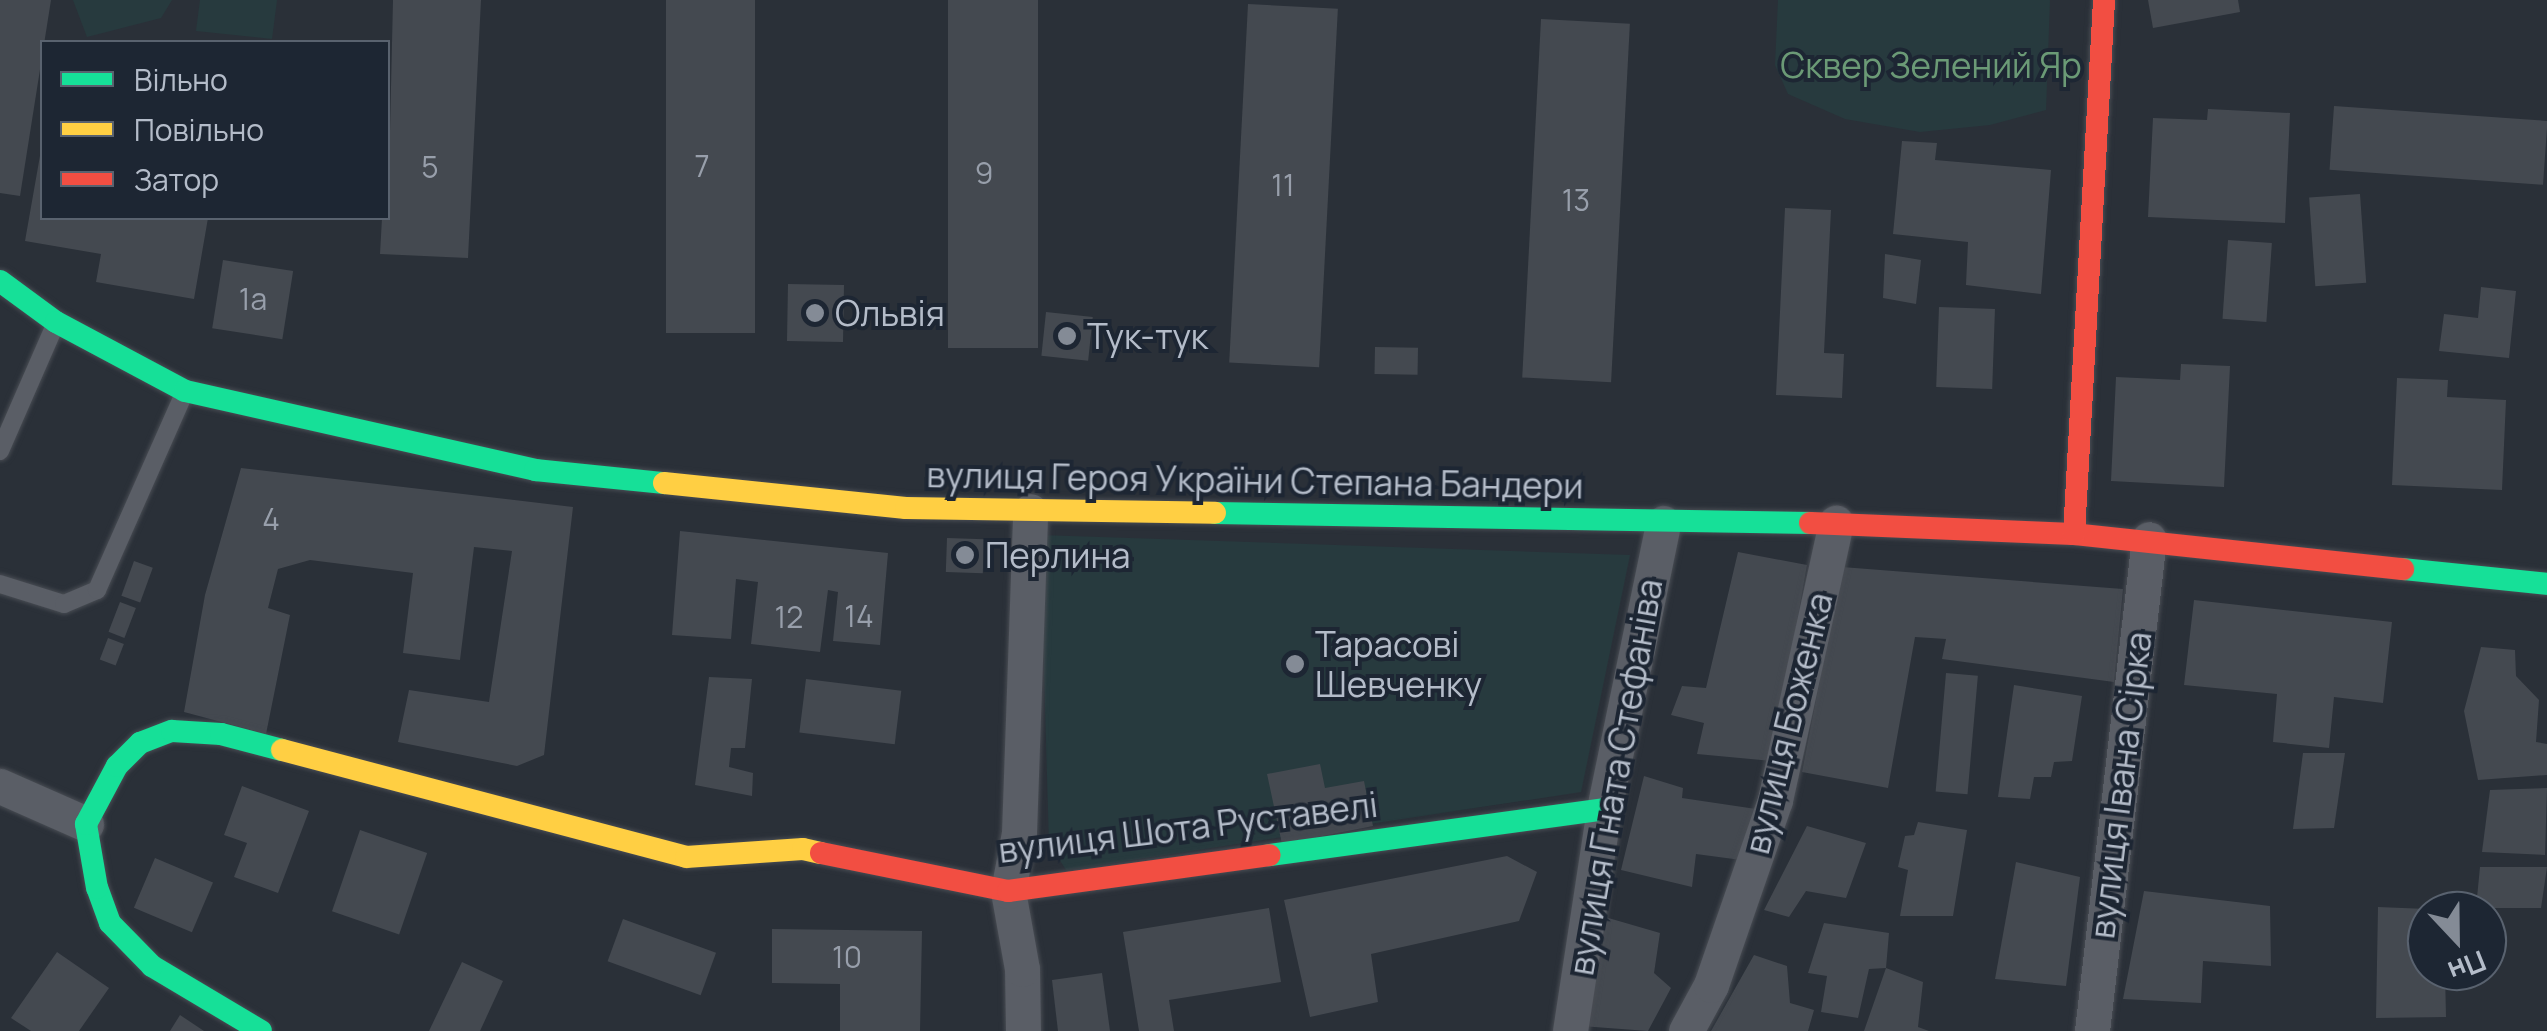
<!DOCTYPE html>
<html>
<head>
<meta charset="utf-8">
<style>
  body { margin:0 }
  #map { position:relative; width:2547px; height:1031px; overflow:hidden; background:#2a3038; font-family:Manrope,sans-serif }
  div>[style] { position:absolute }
  .green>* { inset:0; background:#273a3e }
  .building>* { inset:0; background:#444950; transform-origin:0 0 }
  .roads { filter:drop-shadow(0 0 2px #484c53) drop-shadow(0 0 2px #484c53) }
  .lane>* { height:18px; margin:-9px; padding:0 9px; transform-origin:9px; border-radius:9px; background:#5a5e66 }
  .street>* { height:35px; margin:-17.5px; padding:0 17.5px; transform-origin:17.5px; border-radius:17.5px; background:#5a5e66 }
  .fast>* { height:22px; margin:-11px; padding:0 11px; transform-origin:11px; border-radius:11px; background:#16e098 }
  .slow>* { height:22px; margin:-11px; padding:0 11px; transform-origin:11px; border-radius:11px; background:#ffcf43 }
  .jam>* { height:22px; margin:-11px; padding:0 11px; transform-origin:11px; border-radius:11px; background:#f24e42 }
  .dots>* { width:28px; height:28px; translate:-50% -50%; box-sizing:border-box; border:5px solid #1d2633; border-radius:50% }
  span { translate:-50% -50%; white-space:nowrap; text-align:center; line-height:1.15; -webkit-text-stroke:8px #1d2633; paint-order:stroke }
  .number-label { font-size:30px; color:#989fab }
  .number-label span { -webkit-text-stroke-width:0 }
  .park-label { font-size:35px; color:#6b9a76 }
  .poi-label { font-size:35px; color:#b4bcc9 }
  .left { translate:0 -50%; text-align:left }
  .street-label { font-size:35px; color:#b4bcc9 }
  .legend { position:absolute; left:40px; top:40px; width:350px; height:180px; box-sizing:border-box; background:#1d2633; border:2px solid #59626f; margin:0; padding:12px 18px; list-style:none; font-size:30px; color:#b4bcc9 }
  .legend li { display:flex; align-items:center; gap:20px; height:50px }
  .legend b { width:50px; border:2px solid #59626f }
  .north { position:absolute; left:2407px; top:891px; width:100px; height:100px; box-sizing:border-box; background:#1d2633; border:2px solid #59626f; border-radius:50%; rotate:158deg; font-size:28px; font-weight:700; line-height:40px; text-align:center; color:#b4bcc9 }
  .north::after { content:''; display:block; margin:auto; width:35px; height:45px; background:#848b96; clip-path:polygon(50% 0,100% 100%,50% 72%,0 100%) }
</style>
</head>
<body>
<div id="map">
  <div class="green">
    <i style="clip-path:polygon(73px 0,172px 0,161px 18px,87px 37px)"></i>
    <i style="clip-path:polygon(200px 0,277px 0,272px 39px,196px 31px)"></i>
    <i style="clip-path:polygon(1778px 0,2050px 0,2046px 110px,1990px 125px,1920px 132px,1845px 119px,1788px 94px,1775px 65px)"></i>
    <i style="clip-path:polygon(1040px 535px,1630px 555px,1581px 792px,1066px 870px,1049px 843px)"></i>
  </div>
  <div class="building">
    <i style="clip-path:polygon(0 0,51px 0,20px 196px,0 193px)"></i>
    <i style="clip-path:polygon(393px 0,481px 0,468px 258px,380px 254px,382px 218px,388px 218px)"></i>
    <i style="left:666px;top:0;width:89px;height:333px"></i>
    <i style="left:948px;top:0;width:90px;height:348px"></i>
    <i style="clip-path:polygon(2148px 0,2238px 0,2240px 12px,2153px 28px)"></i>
    <i style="left:1248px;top:4px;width:90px;height:359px;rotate:3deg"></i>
    <i style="left:1541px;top:19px;width:89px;height:359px;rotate:3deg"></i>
    <i style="left:2334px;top:106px;width:214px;height:64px;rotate:4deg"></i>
    <i style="clip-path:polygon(2208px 109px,2290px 113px,2285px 223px,2148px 217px,2153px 118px,2207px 120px)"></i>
    <i style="clip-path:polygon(1902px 141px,1937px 143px,1935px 160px,2051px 170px,2041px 294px,1966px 285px,1968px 242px,1893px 234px)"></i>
    <i style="clip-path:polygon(41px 150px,42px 218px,208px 218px,194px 299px,96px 282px,101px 254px,25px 241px)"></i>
    <i style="left:2360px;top:194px;width:89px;height:51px;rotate:86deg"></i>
    <i style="clip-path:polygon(1785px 208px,1831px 210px,1824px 353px,1844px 354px,1842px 398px,1776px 395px)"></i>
    <i style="left:2228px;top:240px;width:44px;height:79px;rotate:4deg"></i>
    <i style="clip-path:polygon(1885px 254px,1921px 260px,1916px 304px,1883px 298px)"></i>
    <i style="left:223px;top:260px;width:71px;height:69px;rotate:9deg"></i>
    <i style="left:788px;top:284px;width:56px;height:57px;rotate:1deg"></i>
    <i style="clip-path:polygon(2481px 287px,2516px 291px,2509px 358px,2439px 351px,2444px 314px,2478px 318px)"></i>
    <i style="left:1939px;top:307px;width:56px;height:80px;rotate:2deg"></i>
    <i style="left:1046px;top:312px;width:47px;height:44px;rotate:6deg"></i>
    <i style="left:1375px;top:347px;width:43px;height:27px;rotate:1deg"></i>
    <i style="clip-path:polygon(2181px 364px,2230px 366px,2224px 487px,2111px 481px,2116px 377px,2180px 380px)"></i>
    <i style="clip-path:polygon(2397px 378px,2448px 380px,2447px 397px,2506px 400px,2502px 490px,2392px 485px)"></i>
    <i style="clip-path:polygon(241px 468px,573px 507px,544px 755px,517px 766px,398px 742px,409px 690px,489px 702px,512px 551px,474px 547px,460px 660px,403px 653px,413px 573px,310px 560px,278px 569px,268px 608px,290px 615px,266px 734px,184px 712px,205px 595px)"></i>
    <i style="clip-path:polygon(680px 531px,888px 553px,880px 645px,833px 641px,838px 592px,828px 590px,820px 652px,751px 644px,758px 582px,736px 579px,731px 639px,672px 635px)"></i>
    <i style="left:947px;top:538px;width:37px;height:34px;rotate:2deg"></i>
    <i style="clip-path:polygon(1738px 552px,1807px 565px,1772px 761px,1697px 754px,1704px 723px,1671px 715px,1682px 686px,1706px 688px)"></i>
    <i style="left:134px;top:561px;width:20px;height:37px;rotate:20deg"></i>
    <i style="clip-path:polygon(1842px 567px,2123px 589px,2114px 682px,1942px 659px,1946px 639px,1915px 637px,1888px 788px,1802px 772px)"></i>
    <i style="clip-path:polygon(2194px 600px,2392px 622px,2383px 703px,2334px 697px,2329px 748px,2273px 742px,2277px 694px,2184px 685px)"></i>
    <i style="left:120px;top:602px;width:17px;height:32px;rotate:21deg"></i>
    <i style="left:108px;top:638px;width:17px;height:23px;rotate:21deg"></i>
    <i style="clip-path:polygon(2481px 647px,2515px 650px,2516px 676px,2539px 700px,2536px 742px,2547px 744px,2547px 775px,2478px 780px,2464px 711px)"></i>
    <i style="left:1946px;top:673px;width:32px;height:119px;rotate:5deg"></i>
    <i style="clip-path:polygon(709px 677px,752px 679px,745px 748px,731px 748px,729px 767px,753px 773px,752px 796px,695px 785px)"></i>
    <i style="left:806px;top:679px;width:96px;height:54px;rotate:7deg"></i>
    <i style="clip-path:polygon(2014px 685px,2082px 696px,2072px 761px,2054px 762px,2051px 777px,2034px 777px,2030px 799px,1998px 797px)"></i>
    <i style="clip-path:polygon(2303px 753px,2345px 753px,2334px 828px,2293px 829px)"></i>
    <i style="clip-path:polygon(1320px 764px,1325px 788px,1364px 781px,1373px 826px,1282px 844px,1267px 774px)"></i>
    <i style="clip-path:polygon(1644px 776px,1683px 788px,1682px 798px,1756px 809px,1741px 860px,1696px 854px,1692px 887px,1621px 870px)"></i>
    <i style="clip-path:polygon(242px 786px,309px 811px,278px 893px,234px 877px,247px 843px,224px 835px)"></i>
    <i style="clip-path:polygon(2547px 788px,2545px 855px,2482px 852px,2490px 790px)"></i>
    <i style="clip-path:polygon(1918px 822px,1967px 830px,1953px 916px,1900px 916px,1908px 870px,1898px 867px,1905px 836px,1914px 835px)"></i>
    <i style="clip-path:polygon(1807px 826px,1866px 843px,1846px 898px,1806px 891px,1789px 917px,1764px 910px)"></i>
    <i style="left:360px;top:830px;width:71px;height:86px;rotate:19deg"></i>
    <i style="clip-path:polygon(1507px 856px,1537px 872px,1519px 921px,1371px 954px,1378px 1002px,1310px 1017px,1284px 900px)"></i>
    <i style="left:155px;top:858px;width:63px;height:54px;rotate:23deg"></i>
    <i style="clip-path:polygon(2016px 862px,2080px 877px,2066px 986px,1995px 979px)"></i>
    <i style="clip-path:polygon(2480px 867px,2547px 867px,2541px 908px,2476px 908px)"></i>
    <i style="clip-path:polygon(2144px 891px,2270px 906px,2271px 966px,2203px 961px,2201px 1003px,2123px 999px)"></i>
    <i style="clip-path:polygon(2378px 907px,2427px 909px,2427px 971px,2445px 971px,2446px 1017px,2376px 1018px)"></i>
    <i style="clip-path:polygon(1269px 908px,1281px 982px,1169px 1000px,1174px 1031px,1139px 1031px,1123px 932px)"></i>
    <i style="clip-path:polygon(1605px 917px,1660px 933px,1654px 973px,1671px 988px,1648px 1031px,1581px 1026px)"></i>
    <i style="left:623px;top:919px;width:99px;height:45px;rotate:20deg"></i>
    <i style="clip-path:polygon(1824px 923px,1889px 933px,1886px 968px,1923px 982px,1918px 1027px,1929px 1031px,1864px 1031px,1886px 968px,1869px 969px,1858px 1018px,1821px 1012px,1827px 976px,1808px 973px)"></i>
    <i style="clip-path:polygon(772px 929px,922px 931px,920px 1031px,840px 1031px,840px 984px,772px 983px)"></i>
    <i style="clip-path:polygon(57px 952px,109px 988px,79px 1031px,31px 1031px,11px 1018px)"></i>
    <i style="clip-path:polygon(1754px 955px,1787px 966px,1790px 1003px,1814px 1010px,1808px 1031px,1711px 1031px)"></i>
    <i style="clip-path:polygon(462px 962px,503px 981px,480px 1031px,429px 1031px)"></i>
    <i style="clip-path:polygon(1102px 973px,1110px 1031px,1058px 1031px,1052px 980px)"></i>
    <i style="clip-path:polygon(180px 1015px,204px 1031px,170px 1031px)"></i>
  </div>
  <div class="roads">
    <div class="lane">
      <i style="left:0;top:451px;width:140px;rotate:-66.4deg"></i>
      <i style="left:0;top:584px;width:67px;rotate:17.4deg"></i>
      <i style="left:64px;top:604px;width:36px;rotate:-23deg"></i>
      <i style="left:97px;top:590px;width:218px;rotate:-66.1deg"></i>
    </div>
    <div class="street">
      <i style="left:0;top:786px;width:94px;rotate:23.8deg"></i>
      <i style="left:1023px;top:1031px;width:62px;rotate:-90.9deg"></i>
      <i style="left:1022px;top:969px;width:79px;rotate:-100.2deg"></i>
      <i style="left:1008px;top:891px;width:59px;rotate:-79.3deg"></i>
      <i style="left:1019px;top:833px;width:322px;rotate:-88deg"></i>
      <i style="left:1570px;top:1031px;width:225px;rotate:-81.3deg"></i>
      <i style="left:1604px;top:809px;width:292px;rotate:-78.3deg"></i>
      <i style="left:1686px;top:1031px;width:52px;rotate:-61.5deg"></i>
      <i style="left:1711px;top:985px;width:196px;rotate:-70.9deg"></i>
      <i style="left:1775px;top:800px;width:284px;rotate:-77.6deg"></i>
      <i style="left:2092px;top:1031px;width:495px;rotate:-83.4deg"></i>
    </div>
    <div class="fast">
      <i style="left:0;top:281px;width:69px;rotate:36.2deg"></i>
      <i style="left:56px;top:322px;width:146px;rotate:28.1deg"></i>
      <i style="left:185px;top:391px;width:359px;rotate:12.7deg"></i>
      <i style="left:535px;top:470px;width:130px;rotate:5.8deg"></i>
      <i style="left:1215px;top:513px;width:595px;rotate:0.96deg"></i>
      <i style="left:2403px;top:569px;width:145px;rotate:5.9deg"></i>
      <i style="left:1270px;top:855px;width:337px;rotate:-7.8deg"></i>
      <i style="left:261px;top:1031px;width:127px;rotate:-149.2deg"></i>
      <i style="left:152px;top:966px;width:60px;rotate:-134.3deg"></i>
      <i style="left:110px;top:923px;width:37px;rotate:-110deg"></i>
      <i style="left:97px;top:888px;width:65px;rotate:-99.8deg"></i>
      <i style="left:86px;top:824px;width:66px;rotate:-61.9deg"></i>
      <i style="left:117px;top:766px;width:33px;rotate:-45deg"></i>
      <i style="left:140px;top:743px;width:34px;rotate:-21deg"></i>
      <i style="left:172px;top:731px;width:49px;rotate:3.5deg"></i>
      <i style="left:221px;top:734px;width:63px;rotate:14.7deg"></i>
    </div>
    <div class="slow">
      <i style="left:664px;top:483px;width:243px;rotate:5.9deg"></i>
      <i style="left:906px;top:508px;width:309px;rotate:0.9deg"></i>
      <i style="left:282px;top:750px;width:418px;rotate:14.8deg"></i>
      <i style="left:686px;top:857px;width:117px;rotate:-3.9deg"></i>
      <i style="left:803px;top:849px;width:18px;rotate:13deg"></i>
    </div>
    <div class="jam">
      <i style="left:1810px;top:523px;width:264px;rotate:2.4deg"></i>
      <i style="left:2074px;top:534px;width:331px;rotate:6.1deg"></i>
      <i style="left:2074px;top:534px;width:535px;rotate:-86.78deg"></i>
      <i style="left:821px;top:853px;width:191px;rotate:11.5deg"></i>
      <i style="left:1008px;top:891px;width:264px;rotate:-7.8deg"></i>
    </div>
  </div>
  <div class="dots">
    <i style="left:815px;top:313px;background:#848b96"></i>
    <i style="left:1067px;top:336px;background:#848b96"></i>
    <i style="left:965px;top:555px;background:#848b96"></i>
    <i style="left:1295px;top:664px;background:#848b96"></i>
  </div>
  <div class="number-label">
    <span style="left:702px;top:166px">7</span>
    <span style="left:430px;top:167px">5</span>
    <span style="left:984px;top:173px">9</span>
    <span style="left:1283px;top:185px">11</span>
    <span style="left:1576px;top:200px">13</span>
    <span style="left:253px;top:299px">1а</span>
    <span style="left:271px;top:519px">4</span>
    <span style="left:859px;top:616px">14</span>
    <span style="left:789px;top:617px">12</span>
    <span style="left:847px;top:957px">10</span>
  </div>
  <div class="park-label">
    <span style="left:1931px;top:65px">Сквер Зелений Яр</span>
  </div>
  <div class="poi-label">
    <span class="left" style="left:835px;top:313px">Ольвія</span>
    <span class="left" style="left:1087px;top:336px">Тук-тук</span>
    <span class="left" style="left:985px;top:555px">Перлина</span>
    <span class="left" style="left:1315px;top:664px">Тарасові<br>Шевченку</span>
  </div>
  <div class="street-label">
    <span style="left:1255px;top:480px;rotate:1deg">вулиця Героя України Степана Бандери</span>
    <span style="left:1788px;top:723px;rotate:-76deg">вулиця Боженка</span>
    <span style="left:1615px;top:777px;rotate:-80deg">вулиця Гната Стефаніва</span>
    <span style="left:2120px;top:785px;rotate:-83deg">вулиця Івана Сірка</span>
    <span style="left:1188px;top:827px;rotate:-7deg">вулиця Шота Руставелі</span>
  </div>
  <ul class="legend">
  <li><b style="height:12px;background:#16e098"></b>Вільно</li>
  <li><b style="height:12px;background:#ffcf43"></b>Повільно</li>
  <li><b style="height:12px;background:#f24e42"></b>Затор</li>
  </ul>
  <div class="north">Пн</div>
</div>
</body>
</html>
